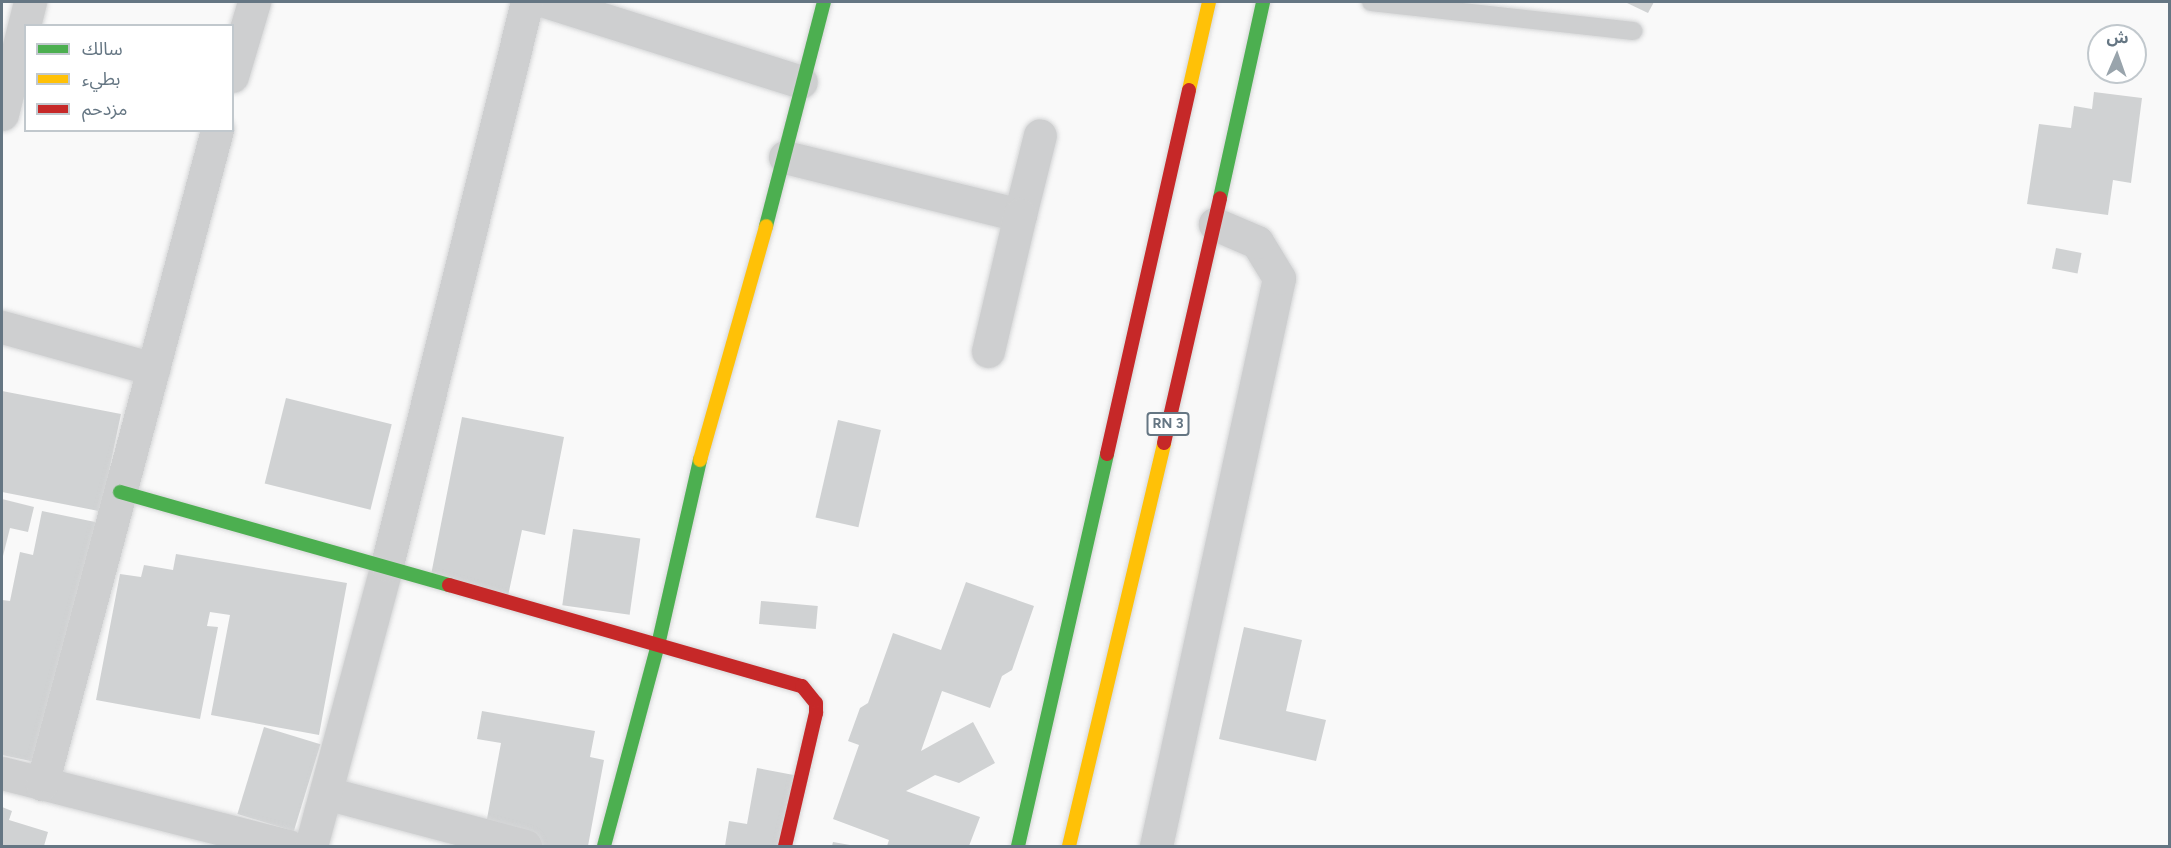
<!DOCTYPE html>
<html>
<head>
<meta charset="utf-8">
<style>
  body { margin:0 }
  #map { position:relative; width:2171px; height:848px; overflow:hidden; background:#f9f9f9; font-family:Figtree,"Noto Sans Arabic",sans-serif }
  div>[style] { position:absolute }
  .building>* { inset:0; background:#d0d2d3; transform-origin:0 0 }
  .roads { filter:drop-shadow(0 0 2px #d5d6d7) drop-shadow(0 0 2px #d5d6d7) }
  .lane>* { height:18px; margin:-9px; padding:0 9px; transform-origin:9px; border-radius:9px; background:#cecfd0 }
  .street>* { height:33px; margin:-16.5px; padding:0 16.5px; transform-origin:16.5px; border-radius:16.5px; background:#cecfd0 }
  .fast>* { height:14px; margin:-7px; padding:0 7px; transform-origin:7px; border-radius:7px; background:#4caf50 }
  .slow>* { height:14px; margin:-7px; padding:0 7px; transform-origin:7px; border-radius:7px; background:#ffc107 }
  .jam>* { height:14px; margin:-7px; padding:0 7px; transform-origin:7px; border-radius:7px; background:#c62828 }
  span { translate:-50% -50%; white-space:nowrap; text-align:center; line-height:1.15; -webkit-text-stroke:6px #fff; paint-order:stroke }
  .shield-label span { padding:2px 4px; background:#fff; border:2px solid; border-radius:4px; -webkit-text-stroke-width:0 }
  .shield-label { font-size:14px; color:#657683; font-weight:700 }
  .frame { position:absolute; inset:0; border:3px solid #657683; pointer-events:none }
  .legend { position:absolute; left:24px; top:24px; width:210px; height:108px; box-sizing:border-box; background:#fff; border:2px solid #c1c8cd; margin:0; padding:8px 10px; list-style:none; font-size:18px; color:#657683 }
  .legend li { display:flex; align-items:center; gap:12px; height:30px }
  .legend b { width:30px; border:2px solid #c1c8cd }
  .north { position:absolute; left:2087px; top:24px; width:60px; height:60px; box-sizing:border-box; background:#fff; border:2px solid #c1c8cd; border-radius:50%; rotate:2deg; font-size:16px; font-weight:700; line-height:24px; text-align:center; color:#657683 }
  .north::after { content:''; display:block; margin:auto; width:21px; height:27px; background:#99a4ac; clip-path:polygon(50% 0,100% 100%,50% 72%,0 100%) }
</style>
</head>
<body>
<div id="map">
  <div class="building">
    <i style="clip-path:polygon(1625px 2px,1654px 2px,1648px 13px)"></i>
    <i style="clip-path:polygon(2094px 92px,2142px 98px,2131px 183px,2113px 180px,2108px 215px,2027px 204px,2039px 124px,2071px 128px,2074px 106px,2092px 109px)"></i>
    <i style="left:2056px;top:248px;width:26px;height:21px;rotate:11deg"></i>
    <i style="clip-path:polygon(2px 391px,121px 414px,109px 471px,114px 514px,2px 492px)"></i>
    <i style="left:286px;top:398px;width:109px;height:88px;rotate:14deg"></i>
    <i style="clip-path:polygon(462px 417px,564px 437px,545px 535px,522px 530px,508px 596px,430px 580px)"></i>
    <i style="left:838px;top:420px;width:44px;height:100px;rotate:13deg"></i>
    <i style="clip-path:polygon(2px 499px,34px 507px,28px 532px,10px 528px,2px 560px)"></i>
    <i style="clip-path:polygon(42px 511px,100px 523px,49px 765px,2px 755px,2px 600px,10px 601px,20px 552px,33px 555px)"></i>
    <i style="left:573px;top:529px;width:68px;height:77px;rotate:8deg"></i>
    <i style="clip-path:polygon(176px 554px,347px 583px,319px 735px,211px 715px,230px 615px,210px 612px,207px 626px,218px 627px,200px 719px,96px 700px,120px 574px,141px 577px,144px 565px,173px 570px)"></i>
    <i style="clip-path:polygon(966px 582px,1034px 606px,1012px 670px,1002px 676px,990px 708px,942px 691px,921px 751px,973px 722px,995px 763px,959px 783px,935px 775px,906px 791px,980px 817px,969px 846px,887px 846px,889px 840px,833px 819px,859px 745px,848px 741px,860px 708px,868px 703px,893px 633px,941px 650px)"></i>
    <i style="left:761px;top:601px;width:57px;height:23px;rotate:5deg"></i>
    <i style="clip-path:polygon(1244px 627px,1302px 640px,1286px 711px,1326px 720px,1316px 761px,1219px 739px)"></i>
    <i style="clip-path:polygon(482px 711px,595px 731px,590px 757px,604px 760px,588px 846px,548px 846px,484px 835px,501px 743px,477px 739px)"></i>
    <i style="left:264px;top:727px;width:59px;height:91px;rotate:17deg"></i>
    <i style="clip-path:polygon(757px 768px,799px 776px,787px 846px,725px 846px,729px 821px,747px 824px)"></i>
    <i style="clip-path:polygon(2px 807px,12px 811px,9px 820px,48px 832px,44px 846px,2px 846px)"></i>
    <i style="clip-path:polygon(833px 842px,850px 845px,850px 846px,832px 846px)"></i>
  </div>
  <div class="roads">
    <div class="lane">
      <i style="left:1371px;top:2px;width:264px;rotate:6.3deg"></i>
    </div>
    <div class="street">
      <i style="left:548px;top:2px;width:265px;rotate:17.5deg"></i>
      <i style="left:232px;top:76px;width:77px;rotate:-73.4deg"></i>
      <i style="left:2px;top:114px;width:115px;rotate:-76deg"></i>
      <i style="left:785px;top:157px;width:242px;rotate:13.9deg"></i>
      <i style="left:1020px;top:215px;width:82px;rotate:-76deg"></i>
      <i style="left:2px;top:327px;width:157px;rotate:15.5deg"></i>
      <i style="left:988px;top:351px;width:140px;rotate:-76.8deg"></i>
      <i style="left:2px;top:773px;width:295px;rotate:14.3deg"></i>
      <i style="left:42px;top:784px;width:677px;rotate:-75.02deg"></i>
      <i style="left:326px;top:793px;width:206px;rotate:14.9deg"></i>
      <i style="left:311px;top:846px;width:291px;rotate:-74.9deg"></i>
      <i style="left:387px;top:565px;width:580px;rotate:-76.04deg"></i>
      <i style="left:1156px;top:846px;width:581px;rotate:-77.78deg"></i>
      <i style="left:1279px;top:278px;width:42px;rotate:-121.4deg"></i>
      <i style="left:1257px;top:242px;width:46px;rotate:-156.8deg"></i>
    </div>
    <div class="fast">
      <i style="left:1220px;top:198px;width:201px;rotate:-77.6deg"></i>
      <i style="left:766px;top:226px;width:231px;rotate:-75.5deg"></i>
      <i style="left:120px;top:492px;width:342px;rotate:15.8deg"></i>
      <i style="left:604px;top:846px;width:208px;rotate:-75deg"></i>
      <i style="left:658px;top:645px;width:190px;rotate:-77.2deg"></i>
      <i style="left:1018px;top:846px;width:402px;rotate:-77.2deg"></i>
    </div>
    <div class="slow">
      <i style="left:1189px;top:90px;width:90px;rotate:-77.2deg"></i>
      <i style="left:700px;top:460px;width:243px;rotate:-74.2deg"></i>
      <i style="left:1069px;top:846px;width:414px;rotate:-76.7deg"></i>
    </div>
    <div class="jam">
      <i style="left:1164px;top:443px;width:251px;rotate:-77.1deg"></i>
      <i style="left:1107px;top:454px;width:373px;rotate:-77.3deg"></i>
      <i style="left:449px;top:585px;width:367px;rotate:16deg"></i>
      <i style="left:802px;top:686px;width:22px;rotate:51deg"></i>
      <i style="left:816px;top:703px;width:10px;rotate:90deg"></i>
      <i style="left:816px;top:713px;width:137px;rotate:103.1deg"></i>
    </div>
  </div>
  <div class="shield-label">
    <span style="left:1168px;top:424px">RN 3</span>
  </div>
  <div class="frame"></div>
  <ul class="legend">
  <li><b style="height:8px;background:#4caf50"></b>سالك</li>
  <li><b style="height:8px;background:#ffc107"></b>بطيء</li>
  <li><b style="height:8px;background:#c62828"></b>مزدحم</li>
  </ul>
  <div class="north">ش</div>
</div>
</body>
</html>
